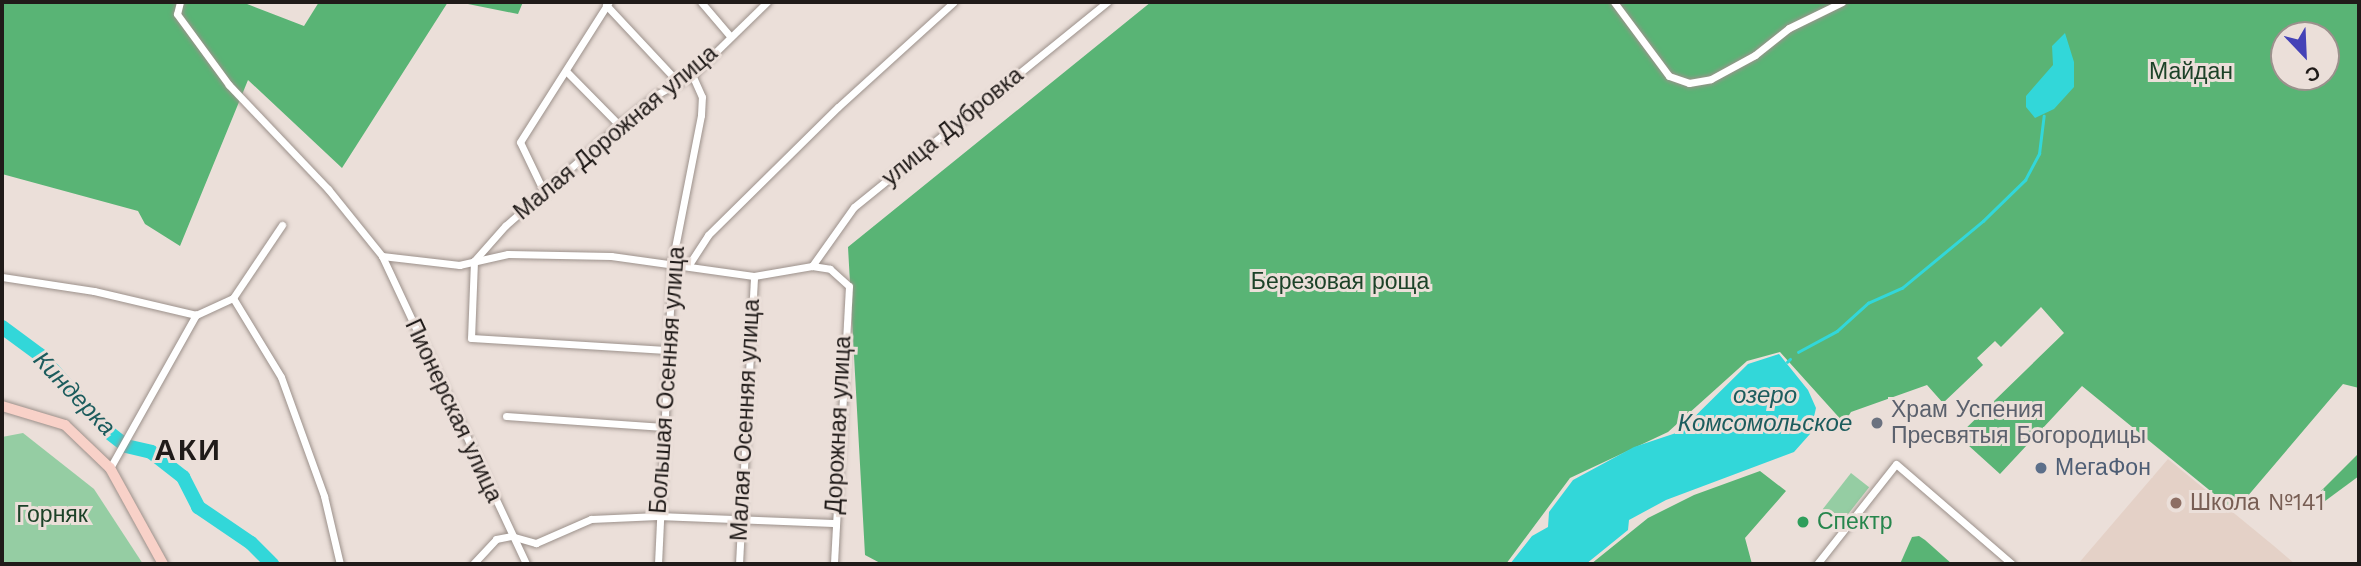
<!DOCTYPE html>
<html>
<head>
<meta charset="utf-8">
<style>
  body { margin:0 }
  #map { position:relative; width:2361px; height:566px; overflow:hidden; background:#ebdfd9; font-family:"Work Sans",sans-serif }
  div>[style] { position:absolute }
  .built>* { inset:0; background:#e4d1c7 }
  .green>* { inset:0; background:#95cda3; transform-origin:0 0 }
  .forest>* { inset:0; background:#59b475 }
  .water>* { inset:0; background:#32d7d9 }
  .stream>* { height:2.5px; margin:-1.25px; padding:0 1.25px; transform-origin:1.25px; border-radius:1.25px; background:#32d7d9 }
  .river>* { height:14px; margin:-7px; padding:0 7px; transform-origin:7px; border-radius:7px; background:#32d7d9 }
  .roads { filter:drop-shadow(0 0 2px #9c918b) drop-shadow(0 0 2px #9c918b) }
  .street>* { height:7px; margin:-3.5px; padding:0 3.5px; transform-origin:3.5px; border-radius:3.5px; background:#fff }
  .secondary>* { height:10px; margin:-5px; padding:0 5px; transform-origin:5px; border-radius:5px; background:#f8d1c8 }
  .dots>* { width:19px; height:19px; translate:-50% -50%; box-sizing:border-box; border:4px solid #ebdfd9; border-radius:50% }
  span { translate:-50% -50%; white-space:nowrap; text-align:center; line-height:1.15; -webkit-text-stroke:6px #ebdfd9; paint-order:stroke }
  .park-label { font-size:23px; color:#1c4228 }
  .street-label { font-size:23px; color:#201b19 }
  .worship-label { font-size:23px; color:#5b616d }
  .left { translate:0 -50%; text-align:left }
  .service-label { font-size:23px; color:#4e5e75 }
  .education-label { font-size:23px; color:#785e54 }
  .leisure-label { font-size:23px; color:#27864d }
  .water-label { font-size:24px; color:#1c5c5d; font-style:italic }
  .district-label { font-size:30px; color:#201b19; font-weight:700; letter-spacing:2px }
  .frame { position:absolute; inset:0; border:4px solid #201b19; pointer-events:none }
  .north { position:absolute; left:2270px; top:21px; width:70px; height:70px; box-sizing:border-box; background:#ebdfd9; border:2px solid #9a918c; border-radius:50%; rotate:157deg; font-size:19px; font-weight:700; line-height:28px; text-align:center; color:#201b19 }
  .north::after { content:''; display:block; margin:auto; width:24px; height:32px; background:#4442b7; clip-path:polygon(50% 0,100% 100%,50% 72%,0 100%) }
</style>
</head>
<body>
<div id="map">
  <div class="built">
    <i style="clip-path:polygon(2168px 459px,2274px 546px,2295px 564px,2078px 564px)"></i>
  </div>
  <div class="green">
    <i style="clip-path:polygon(23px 433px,94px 489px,143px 564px,2px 564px,2px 437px)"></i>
    <i style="left:1851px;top:473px;width:23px;height:46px;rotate:38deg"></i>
  </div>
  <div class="forest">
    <i style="clip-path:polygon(2px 2px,242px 2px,304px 26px,319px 2px,448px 2px,342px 168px,248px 80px,180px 246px,145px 224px,138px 211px,2px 174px)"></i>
    <i style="clip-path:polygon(458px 2px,523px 2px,518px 14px)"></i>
    <i style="clip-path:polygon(evenodd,1151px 2px,2359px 2px,2359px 388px,2343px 384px,2235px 511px,2082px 386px,2000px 474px,1958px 436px,2064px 333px,2041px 307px,2001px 347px,1995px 341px,1977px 358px,1983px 365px,1943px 403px,1927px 385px,1851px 412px,1844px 423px,1780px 352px,1747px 361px,1668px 432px,1570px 478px,1506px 564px,882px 564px,865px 555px,848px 247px,1151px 2px,2284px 35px,2326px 35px,2326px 77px,2284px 77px,2284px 35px)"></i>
    <i style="clip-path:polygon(2359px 453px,2359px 476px,2321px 504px,2317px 495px)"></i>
    <i style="clip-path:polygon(1760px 471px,1786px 491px,1745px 538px,1752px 564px,1591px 564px,1648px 518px,1694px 495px)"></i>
    <i style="clip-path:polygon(1919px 536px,1925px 540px,1952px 564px,1900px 564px,1912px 537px)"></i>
  </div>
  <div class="water">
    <i style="clip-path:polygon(2065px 33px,2074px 62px,2074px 87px,2054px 109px,2035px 118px,2026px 107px,2026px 96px,2053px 65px,2052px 46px)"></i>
    <i style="clip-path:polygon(1779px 354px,1808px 390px,1816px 408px,1810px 434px,1794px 452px,1666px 500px,1629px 520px,1628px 530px,1586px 564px,1510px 564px,1532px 536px,1548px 527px,1549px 512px,1573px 480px,1634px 447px,1679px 432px,1748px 364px)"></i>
  </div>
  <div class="stream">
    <i style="left:1798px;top:352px;width:44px;rotate:-28.3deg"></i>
    <i style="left:1837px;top:331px;width:42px;rotate:-42.1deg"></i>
    <i style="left:1868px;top:303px;width:37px;rotate:-24deg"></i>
    <i style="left:1902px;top:288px;width:105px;rotate:-39.6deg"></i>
    <i style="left:1983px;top:221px;width:59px;rotate:-44.3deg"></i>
    <i style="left:2025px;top:180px;width:30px;rotate:-62deg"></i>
    <i style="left:2039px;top:154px;width:38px;rotate:-83deg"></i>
    <i style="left:1787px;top:362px;width:4px;rotate:-45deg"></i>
  </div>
  <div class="river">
    <i style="left:2px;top:327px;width:47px;rotate:36.4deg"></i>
    <i style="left:40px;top:355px;width:101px;rotate:48.6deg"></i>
    <i style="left:107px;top:431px;width:24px;rotate:38deg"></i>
    <i style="left:126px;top:446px;width:26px;rotate:13deg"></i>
    <i style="left:151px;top:452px;width:41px;rotate:38deg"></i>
    <i style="left:183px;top:477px;width:34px;rotate:63deg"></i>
    <i style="left:198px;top:507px;width:64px;rotate:34.2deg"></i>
    <i style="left:251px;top:543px;width:30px;rotate:45deg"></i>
  </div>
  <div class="roads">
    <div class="street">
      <i style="left:180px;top:2px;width:12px;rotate:104deg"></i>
      <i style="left:177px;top:14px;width:88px;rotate:53.8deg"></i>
      <i style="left:229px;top:85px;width:144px;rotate:46.4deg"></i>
      <i style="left:328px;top:189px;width:86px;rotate:51.1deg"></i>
      <i style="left:382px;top:256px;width:340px;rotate:64.9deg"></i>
      <i style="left:701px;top:2px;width:45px;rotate:49.5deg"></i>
      <i style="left:1614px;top:2px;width:92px;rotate:53.4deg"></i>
      <i style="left:1669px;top:76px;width:21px;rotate:19deg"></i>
      <i style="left:1689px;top:83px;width:22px;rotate:-10deg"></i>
      <i style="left:1711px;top:79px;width:50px;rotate:-28.6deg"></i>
      <i style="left:1755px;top:55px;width:43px;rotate:-38.5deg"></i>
      <i style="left:1789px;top:28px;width:59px;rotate:-26.1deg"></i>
      <i style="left:606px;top:5px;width:107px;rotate:46.9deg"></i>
      <i style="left:567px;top:72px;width:74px;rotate:45.5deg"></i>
      <i style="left:544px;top:192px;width:55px;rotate:-115.6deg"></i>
      <i style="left:520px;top:142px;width:166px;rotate:-57.6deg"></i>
      <i style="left:382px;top:256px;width:78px;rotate:6.7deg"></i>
      <i style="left:459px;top:265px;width:50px;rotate:-12.7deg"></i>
      <i style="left:508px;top:254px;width:103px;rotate:1.1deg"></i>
      <i style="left:611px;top:256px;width:144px;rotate:8deg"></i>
      <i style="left:754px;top:276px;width:59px;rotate:-9.8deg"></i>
      <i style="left:812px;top:266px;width:18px;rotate:9deg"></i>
      <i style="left:830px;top:269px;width:25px;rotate:42deg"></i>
      <i style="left:849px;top:286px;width:278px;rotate:93.1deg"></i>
      <i style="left:474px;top:261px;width:47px;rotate:-48.5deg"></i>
      <i style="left:505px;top:226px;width:152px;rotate:-41.5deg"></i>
      <i style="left:619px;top:125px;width:48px;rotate:-39deg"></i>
      <i style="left:656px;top:95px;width:41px;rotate:-29.1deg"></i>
      <i style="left:692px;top:75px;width:105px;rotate:-44.2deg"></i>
      <i style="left:474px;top:261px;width:77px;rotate:92.2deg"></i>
      <i style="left:471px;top:338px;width:196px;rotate:3.5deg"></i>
      <i style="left:688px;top:266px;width:37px;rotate:-57deg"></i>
      <i style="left:708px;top:235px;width:182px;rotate:-44.6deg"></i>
      <i style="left:838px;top:107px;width:156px;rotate:-42.2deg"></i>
      <i style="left:812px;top:266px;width:72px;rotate:-54.6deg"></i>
      <i style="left:854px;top:207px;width:326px;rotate:-39deg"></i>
      <i style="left:2px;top:277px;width:93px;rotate:8.7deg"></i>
      <i style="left:94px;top:291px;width:105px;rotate:13.2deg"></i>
      <i style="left:233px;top:298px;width:92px;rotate:58.7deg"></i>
      <i style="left:281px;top:377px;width:127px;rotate:70.1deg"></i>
      <i style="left:324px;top:496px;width:70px;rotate:76.8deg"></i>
      <i style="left:506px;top:416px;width:158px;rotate:4deg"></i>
      <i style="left:110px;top:468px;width:176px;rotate:-60.7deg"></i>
      <i style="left:196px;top:315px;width:41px;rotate:-24.7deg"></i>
      <i style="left:233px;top:298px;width:88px;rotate:-56.1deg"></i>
      <i style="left:473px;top:564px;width:34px;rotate:-47deg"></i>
      <i style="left:496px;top:539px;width:15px;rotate:-11deg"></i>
      <i style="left:511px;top:536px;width:26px;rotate:16deg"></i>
      <i style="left:536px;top:543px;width:60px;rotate:-23.6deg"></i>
      <i style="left:591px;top:519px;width:67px;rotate:-2.6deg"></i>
      <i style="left:658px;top:516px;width:175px;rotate:2.3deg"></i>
      <i style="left:658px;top:564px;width:301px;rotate:-87.3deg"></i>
      <i style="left:672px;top:263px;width:151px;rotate:-78.9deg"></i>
      <i style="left:701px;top:115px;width:18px;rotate:-87deg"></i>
      <i style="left:702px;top:97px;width:24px;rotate:-114deg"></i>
      <i style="left:739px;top:564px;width:288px;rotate:-87deg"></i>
      <i style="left:1817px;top:564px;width:127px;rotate:-51.7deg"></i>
      <i style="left:1896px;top:464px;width:153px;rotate:40.8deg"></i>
    </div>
    <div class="secondary">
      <i style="left:2px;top:406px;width:66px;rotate:16.8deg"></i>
      <i style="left:65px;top:425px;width:62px;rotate:43.7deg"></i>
      <i style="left:110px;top:468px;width:110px;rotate:61.1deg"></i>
    </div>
  </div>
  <div class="dots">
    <i style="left:1877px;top:423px;background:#6b7280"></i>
    <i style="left:2041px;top:468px;background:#5c6f8a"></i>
    <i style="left:2176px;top:503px;background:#8d6e63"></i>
    <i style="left:1803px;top:522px;background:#2e9e5b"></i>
  </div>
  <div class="park-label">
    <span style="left:2191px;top:72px">Майдан</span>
    <span style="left:1340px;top:282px">Березовая роща</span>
    <span style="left:52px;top:515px">Горняк</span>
  </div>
  <div class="street-label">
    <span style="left:953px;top:127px;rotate:-39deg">улица Дубровка</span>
    <span style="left:616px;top:133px;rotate:-40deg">Малая Дорожная улица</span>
    <span style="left:668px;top:380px;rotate:-86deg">Большая Осенняя улица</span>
    <span style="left:453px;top:411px;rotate:65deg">Пионерская улица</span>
    <span style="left:746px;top:420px;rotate:-87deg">Малая Осенняя улица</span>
    <span style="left:839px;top:425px;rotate:-87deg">Дорожная улица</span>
  </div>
  <div class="worship-label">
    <span class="left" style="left:1891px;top:423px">Храм Успения<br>Пресвятыя Богородицы</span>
  </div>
  <div class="service-label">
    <span class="left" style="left:2055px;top:468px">МегаФон</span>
  </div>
  <div class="education-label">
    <span class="left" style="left:2190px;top:503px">Школа №141</span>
  </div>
  <div class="leisure-label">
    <span class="left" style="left:1817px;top:522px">Спектр</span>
  </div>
  <div class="water-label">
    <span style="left:74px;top:394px;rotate:46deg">Киндерка</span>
    <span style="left:1765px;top:410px">озеро<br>Комсомольское</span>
  </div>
  <div class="district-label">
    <span style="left:188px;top:450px">АКИ</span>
  </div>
  <div class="frame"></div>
  <div class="north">С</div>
</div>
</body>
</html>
